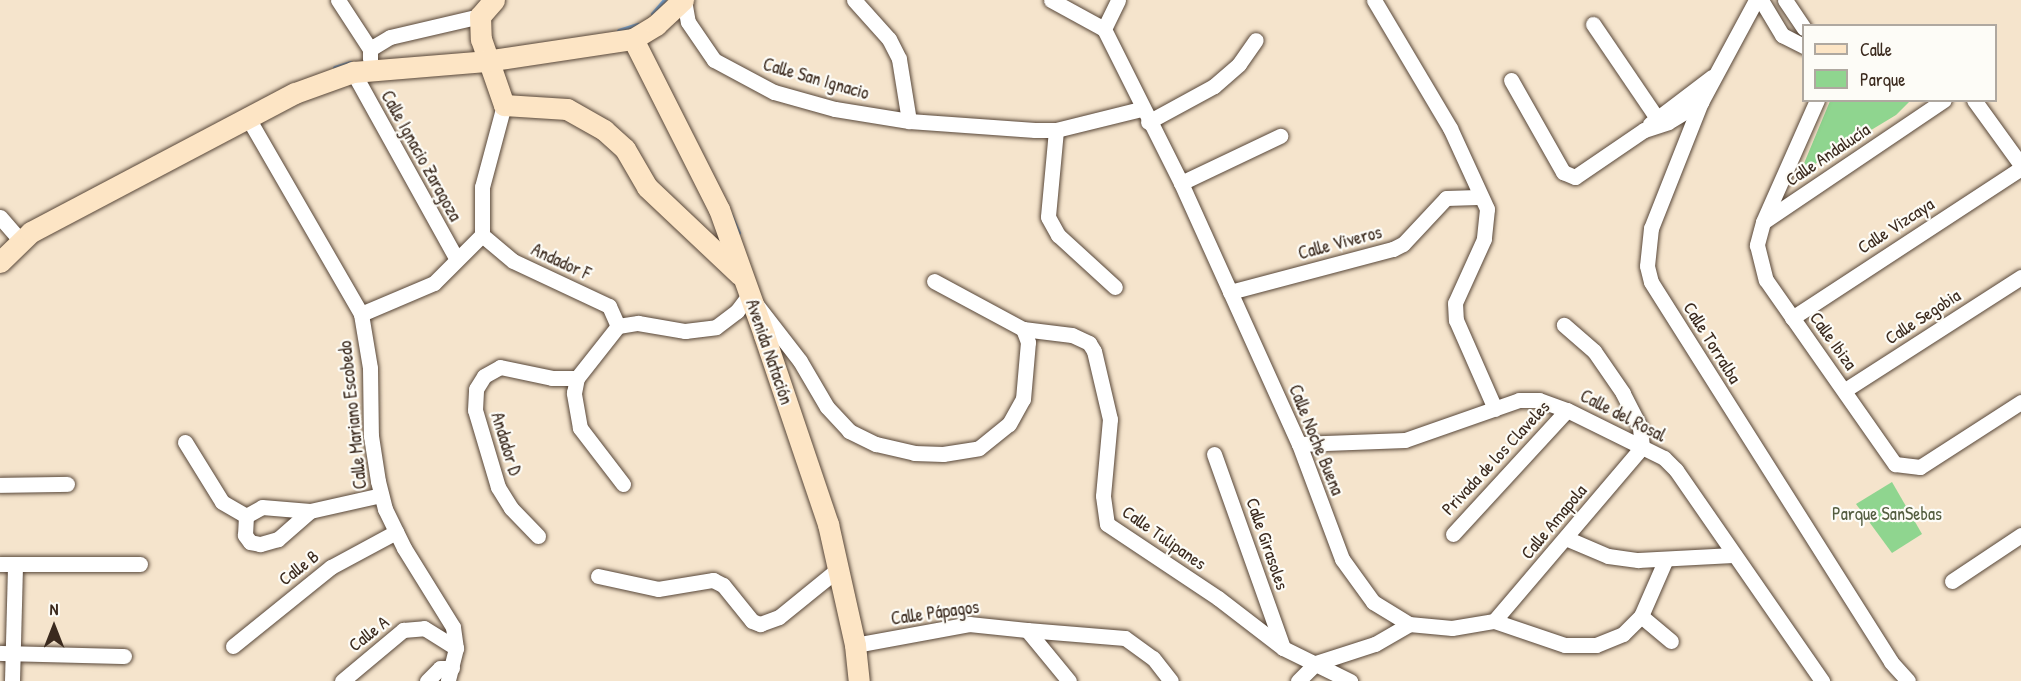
<!DOCTYPE html>
<html>
<head>
<meta charset="utf-8">
<style>
  body { margin:0 }
  #map { position:relative; width:2021px; height:681px; overflow:hidden; background:#f5e4cc; font-family:"Patrick Hand",sans-serif }
  div>[style] { position:absolute }
  .green>* { inset:0; background:#8fd58f }
  .stream>* { height:4px; margin:-2px; padding:0 2px; transform-origin:2px; border-radius:2px; background:#76ace4 }
  .roads { filter:drop-shadow(0 0 2px #574638) drop-shadow(0 0 2px #574638) }
  .street>* { height:15px; margin:-7.5px; padding:0 7.5px; transform-origin:7.5px; border-radius:7.5px; background:#fff }
  .secondary>* { height:21px; margin:-10.5px; padding:0 10.5px; transform-origin:10.5px; border-radius:10.5px; background:#fde5c5 }
  span { translate:-50% -50%; white-space:nowrap; text-align:center; line-height:1.15; -webkit-text-stroke:4.5px #fdfcf7; paint-order:stroke }
  .street-label { font-size:18px; color:#3b2a1e }
  .park-label { font-size:18px; color:#545d40 }
  .legend { position:absolute; left:1802px; top:24px; width:195px; height:78px; box-sizing:border-box; background:#fdfcf7; border:2px solid #afa8a0; margin:0; padding:8px 10px; list-style:none; font-size:18px; color:#3b2a1e }
  .legend li { display:flex; align-items:center; gap:12px; height:30px }
  .legend b { width:30px; border:2px solid #afa8a0 }
  .north { position:absolute; left:24px; top:597px; width:60px; height:60px; -webkit-text-stroke:4px #fdfcf7; paint-order:stroke; rotate:0deg; font-size:16px; font-weight:700; line-height:24px; text-align:center; color:#3b2a1e }
  .north::after { content:''; display:block; margin:auto; width:21px; height:27px; background:#3b2a1e; clip-path:polygon(50% 0,100% 100%,50% 72%,0 100%) }
</style>
</head>
<body>
<div id="map">
  <div class="green">
    <i style="clip-path:polygon(1830px 101px,1830px 100px,1910px 101px,1896px 115px,1800px 173px)"></i>
    <i style="clip-path:polygon(1892px 482px,1922px 534px,1892px 553px,1856px 504px)"></i>
  </div>
  <div class="stream">
    <i style="left:653px;top:14px;width:18px;rotate:-49deg"></i>
    <i style="left:619px;top:31px;width:20px;rotate:-18deg"></i>
    <i style="left:335px;top:68px;width:16px;rotate:-18deg"></i>
    <i style="left:731px;top:215px;width:20px;rotate:66deg"></i>
  </div>
  <div class="roads">
    <div class="street">
      <i style="left:338px;top:0;width:59px;rotate:56.9deg"></i>
      <i style="left:370px;top:49px;width:10px;rotate:90deg"></i>
      <i style="left:684px;top:0;width:22px;rotate:80deg"></i>
      <i style="left:688px;top:22px;width:46px;rotate:55.6deg"></i>
      <i style="left:714px;top:60px;width:68px;rotate:28.1deg"></i>
      <i style="left:774px;top:92px;width:63px;rotate:15.6deg"></i>
      <i style="left:835px;top:109px;width:75px;rotate:9.2deg"></i>
      <i style="left:909px;top:121px;width:126px;rotate:4.1deg"></i>
      <i style="left:1035px;top:130px;width:21px"></i>
      <i style="left:1056px;top:130px;width:88px;rotate:-13.9deg"></i>
      <i style="left:854px;top:0;width:52px;rotate:48.1deg"></i>
      <i style="left:889px;top:39px;width:22px;rotate:63deg"></i>
      <i style="left:899px;top:59px;width:63px;rotate:80.8deg"></i>
      <i style="left:1051px;top:0;width:60px;rotate:28.7deg"></i>
      <i style="left:1104px;top:29px;width:172px;rotate:63.4deg"></i>
      <i style="left:1181px;top:183px;width:286px;rotate:65.7deg"></i>
      <i style="left:1299px;top:444px;width:123px;rotate:69.5deg"></i>
      <i style="left:1342px;top:559px;width:53px;rotate:54.2deg"></i>
      <i style="left:1373px;top:602px;width:42px;rotate:31.4deg"></i>
      <i style="left:1409px;top:624px;width:43px;rotate:5.3deg"></i>
      <i style="left:1452px;top:628px;width:43px;rotate:-9.5deg"></i>
      <i style="left:1494px;top:621px;width:75px;rotate:18.7deg"></i>
      <i style="left:1565px;top:645px;width:31px"></i>
      <i style="left:1596px;top:645px;width:29px;rotate:-22deg"></i>
      <i style="left:1623px;top:634px;width:25px;rotate:-45deg"></i>
      <i style="left:1641px;top:616px;width:60px;rotate:-66.4deg"></i>
      <i style="left:1374px;top:0;width:149px;rotate:59.3deg"></i>
      <i style="left:1450px;top:128px;width:89px;rotate:65.4deg"></i>
      <i style="left:1487px;top:209px;width:30px;rotate:96deg"></i>
      <i style="left:1484px;top:239px;width:70px;rotate:114.4deg"></i>
      <i style="left:1455px;top:303px;width:17px;rotate:87deg"></i>
      <i style="left:1456px;top:320px;width:97px;rotate:66.3deg"></i>
      <i style="left:1756px;top:0;width:116px;rotate:118.3deg"></i>
      <i style="left:1701px;top:102px;width:136px;rotate:111.6deg"></i>
      <i style="left:1651px;top:228px;width:38px;rotate:96deg"></i>
      <i style="left:1647px;top:266px;width:16px;rotate:76deg"></i>
      <i style="left:1651px;top:282px;width:449px;rotate:57.7deg"></i>
      <i style="left:1891px;top:662px;width:25px;rotate:48deg"></i>
      <i style="left:1761px;top:0;width:41px;rotate:59deg"></i>
      <i style="left:1782px;top:35px;width:25px;rotate:27deg"></i>
      <i style="left:1785px;top:0;width:34px;rotate:56deg"></i>
      <i style="left:1593px;top:24px;width:114px;rotate:55.8deg"></i>
      <i style="left:1104px;top:29px;width:32px;rotate:-64deg"></i>
      <i style="left:370px;top:49px;width:23px;rotate:-31deg"></i>
      <i style="left:390px;top:37px;width:92px;rotate:-13.1deg"></i>
      <i style="left:353px;top:72px;width:213px;rotate:61deg"></i>
      <i style="left:1511px;top:80px;width:106px;rotate:60.5deg"></i>
      <i style="left:1563px;top:172px;width:13px;rotate:23deg"></i>
      <i style="left:1575px;top:177px;width:83px;rotate:-34.3deg"></i>
      <i style="left:1644px;top:130px;width:25px;rotate:-18deg"></i>
      <i style="left:1668px;top:122px;width:39px;rotate:-31deg"></i>
      <i style="left:1817px;top:100px;width:133px;rotate:113.9deg"></i>
      <i style="left:1763px;top:222px;width:24px;rotate:105deg"></i>
      <i style="left:1757px;top:245px;width:36px;rotate:76deg"></i>
      <i style="left:1766px;top:280px;width:225px;rotate:55deg"></i>
      <i style="left:1895px;top:464px;width:25px;rotate:7deg"></i>
      <i style="left:1920px;top:467px;width:120px;rotate:-32.8deg"></i>
      <i style="left:1974px;top:100px;width:80px;rotate:54.1deg"></i>
      <i style="left:248px;top:118px;width:226px;rotate:60deg"></i>
      <i style="left:361px;top:314px;width:55px;rotate:80.5deg"></i>
      <i style="left:370px;top:368px;width:68px;rotate:89.2deg"></i>
      <i style="left:371px;top:436px;width:46px;rotate:81.2deg"></i>
      <i style="left:378px;top:481px;width:29px;rotate:76deg"></i>
      <i style="left:385px;top:509px;width:43px;rotate:64deg"></i>
      <i style="left:404px;top:548px;width:93px;rotate:58.2deg"></i>
      <i style="left:453px;top:627px;width:21px;rotate:82deg"></i>
      <i style="left:456px;top:648px;width:34px;rotate:104deg"></i>
      <i style="left:1148px;top:122px;width:75px;rotate:-28.6deg"></i>
      <i style="left:1214px;top:86px;width:33px;rotate:-41deg"></i>
      <i style="left:1239px;top:64px;width:29px;rotate:-55deg"></i>
      <i style="left:1650px;top:124px;width:78px;rotate:-37.2deg"></i>
      <i style="left:1056px;top:130px;width:87px;rotate:95.3deg"></i>
      <i style="left:1048px;top:217px;width:21px;rotate:61deg"></i>
      <i style="left:1058px;top:235px;width:77px;rotate:42.4deg"></i>
      <i style="left:1181px;top:183px;width:110px;rotate:-25.4deg"></i>
      <i style="left:0;top:217px;width:30px;rotate:49deg"></i>
      <i style="left:1763px;top:222px;width:218px;rotate:-34deg"></i>
      <i style="left:482px;top:235px;width:40px;rotate:40deg"></i>
      <i style="left:513px;top:261px;width:106px;rotate:25.1deg"></i>
      <i style="left:609px;top:306px;width:22px;rotate:66deg"></i>
      <i style="left:1230px;top:292px;width:169px;rotate:-14.8deg"></i>
      <i style="left:1393px;top:249px;width:11px;rotate:-27deg"></i>
      <i style="left:1403px;top:244px;width:63px;rotate:-46.9deg"></i>
      <i style="left:1446px;top:198px;width:32px;rotate:-2deg"></i>
      <i style="left:361px;top:314px;width:79px;rotate:-23deg"></i>
      <i style="left:434px;top:283px;width:68px;rotate:-45deg"></i>
      <i style="left:482px;top:235px;width:48px;rotate:-90deg"></i>
      <i style="left:482px;top:187px;width:85px;rotate:-75deg"></i>
      <i style="left:1792px;top:318px;width:274px;rotate:-33.2deg"></i>
      <i style="left:1023px;top:329px;width:49px;rotate:7deg"></i>
      <i style="left:1072px;top:335px;width:19px;rotate:25deg"></i>
      <i style="left:1089px;top:343px;width:9px;rotate:58deg"></i>
      <i style="left:1094px;top:351px;width:70px;rotate:76.8deg"></i>
      <i style="left:1110px;top:419px;width:77px;rotate:95.2deg"></i>
      <i style="left:1103px;top:496px;width:28px;rotate:82deg"></i>
      <i style="left:1107px;top:524px;width:133px;rotate:33.7deg"></i>
      <i style="left:1218px;top:598px;width:82px;rotate:37.6deg"></i>
      <i style="left:1283px;top:648px;width:75px;rotate:26.2deg"></i>
      <i style="left:1845px;top:390px;width:209px;rotate:-32.7deg"></i>
      <i style="left:185px;top:442px;width:70px;rotate:58.3deg"></i>
      <i style="left:222px;top:502px;width:28px;rotate:30deg"></i>
      <i style="left:1299px;top:444px;width:106px;rotate:-2.2deg"></i>
      <i style="left:1405px;top:440px;width:121px;rotate:-19.3deg"></i>
      <i style="left:1519px;top:400px;width:20px"></i>
      <i style="left:1539px;top:400px;width:30px;rotate:20deg"></i>
      <i style="left:1567px;top:410px;width:108px;rotate:26.3deg"></i>
      <i style="left:1664px;top:458px;width:17px;rotate:45deg"></i>
      <i style="left:1676px;top:470px;width:257px;rotate:55.3deg"></i>
      <i style="left:1214px;top:454px;width:206px;rotate:70.4deg"></i>
      <i style="left:623px;top:484px;width:71px;rotate:-127.5deg"></i>
      <i style="left:580px;top:428px;width:36px;rotate:-100deg"></i>
      <i style="left:574px;top:393px;width:15px;rotate:-79deg"></i>
      <i style="left:577px;top:378px;width:66px;rotate:-51.7deg"></i>
      <i style="left:618px;top:326px;width:20px;rotate:-9deg"></i>
      <i style="left:638px;top:323px;width:48px;rotate:9.7deg"></i>
      <i style="left:685px;top:331px;width:31px;rotate:-7deg"></i>
      <i style="left:716px;top:327px;width:26px;rotate:-37deg"></i>
      <i style="left:737px;top:311px;width:20px;rotate:-53deg"></i>
      <i style="left:749px;top:295px;width:83px;rotate:52.3deg"></i>
      <i style="left:800px;top:361px;width:53px;rotate:59.6deg"></i>
      <i style="left:827px;top:407px;width:33px;rotate:47deg"></i>
      <i style="left:849px;top:431px;width:30px;rotate:26deg"></i>
      <i style="left:876px;top:444px;width:39px;rotate:13deg"></i>
      <i style="left:914px;top:453px;width:29px;rotate:2deg"></i>
      <i style="left:943px;top:454px;width:36px;rotate:-9deg"></i>
      <i style="left:979px;top:448px;width:38px;rotate:-39deg"></i>
      <i style="left:1009px;top:424px;width:29px;rotate:-61deg"></i>
      <i style="left:1023px;top:399px;width:57px;rotate:-85deg"></i>
      <i style="left:1028px;top:342px;width:14px;rotate:-111deg"></i>
      <i style="left:1023px;top:329px;width:101px;rotate:-151.7deg"></i>
      <i style="left:0;top:485px;width:67px;rotate:-0.9deg"></i>
      <i style="left:310px;top:511px;width:43px;rotate:138.8deg"></i>
      <i style="left:278px;top:539px;width:19px;rotate:164deg"></i>
      <i style="left:260px;top:544px;width:10px;rotate:-169deg"></i>
      <i style="left:250px;top:542px;width:9px;rotate:-126deg"></i>
      <i style="left:245px;top:535px;width:19px;rotate:-87deg"></i>
      <i style="left:246px;top:516px;width:18px;rotate:-29deg"></i>
      <i style="left:262px;top:507px;width:48px;rotate:4.8deg"></i>
      <i style="left:310px;top:511px;width:73px;rotate:-12.7deg"></i>
      <i style="left:1453px;top:534px;width:168px;rotate:-47.4deg"></i>
      <i style="left:538px;top:536px;width:39px;rotate:-134deg"></i>
      <i style="left:511px;top:508px;width:25px;rotate:-122deg"></i>
      <i style="left:498px;top:487px;width:80px;rotate:-106.6deg"></i>
      <i style="left:475px;top:410px;width:21px;rotate:-87deg"></i>
      <i style="left:476px;top:389px;width:15px;rotate:-58deg"></i>
      <i style="left:484px;top:376px;width:18px;rotate:-29deg"></i>
      <i style="left:500px;top:367px;width:53px;rotate:11.9deg"></i>
      <i style="left:552px;top:378px;width:25px"></i>
      <i style="left:1568px;top:539px;width:43px;rotate:23deg"></i>
      <i style="left:1608px;top:556px;width:30px;rotate:8deg"></i>
      <i style="left:1638px;top:560px;width:95px;rotate:-3deg"></i>
      <i style="left:0;top:564px;width:140px"></i>
      <i style="left:598px;top:576px;width:61px;rotate:12.2deg"></i>
      <i style="left:658px;top:589px;width:56px;rotate:-9.3deg"></i>
      <i style="left:713px;top:580px;width:11px;rotate:27deg"></i>
      <i style="left:723px;top:585px;width:46px;rotate:51.1deg"></i>
      <i style="left:752px;top:621px;width:9px;rotate:21deg"></i>
      <i style="left:760px;top:624px;width:20px;rotate:-20deg"></i>
      <i style="left:779px;top:617px;width:76px;rotate:-39.1deg"></i>
      <i style="left:1952px;top:581px;width:83px;rotate:-33.7deg"></i>
      <i style="left:1641px;top:616px;width:39px;rotate:40deg"></i>
      <i style="left:1494px;top:621px;width:228px;rotate:-49.6deg"></i>
      <i style="left:1642px;top:447px;width:20px;rotate:-96deg"></i>
      <i style="left:1640px;top:427px;width:38px;rotate:-117deg"></i>
      <i style="left:1623px;top:393px;width:51px;rotate:-124.6deg"></i>
      <i style="left:1594px;top:351px;width:40px;rotate:-139deg"></i>
      <i style="left:1027px;top:630px;width:98px;rotate:4.7deg"></i>
      <i style="left:1125px;top:638px;width:34px;rotate:36deg"></i>
      <i style="left:1153px;top:658px;width:29px;rotate:52deg"></i>
      <i style="left:855px;top:645px;width:116px;rotate:-10.4deg"></i>
      <i style="left:969px;top:624px;width:58px;rotate:5.9deg"></i>
      <i style="left:1027px;top:630px;width:66px;rotate:50.5deg"></i>
      <i style="left:233px;top:646px;width:126px;rotate:-38.9deg"></i>
      <i style="left:331px;top:567px;width:74px;rotate:-28.3deg"></i>
      <i style="left:0;top:653px;width:124px;rotate:1.4deg"></i>
      <i style="left:12px;top:681px;width:116px;rotate:-88.5deg"></i>
      <i style="left:342px;top:681px;width:80px;rotate:-39.9deg"></i>
      <i style="left:403px;top:630px;width:21px;rotate:-5deg"></i>
      <i style="left:424px;top:628px;width:38px;rotate:32deg"></i>
      <i style="left:427px;top:681px;width:18px;rotate:-45deg"></i>
      <i style="left:440px;top:668px;width:12px"></i>
      <i style="left:1298px;top:681px;width:25px;rotate:-45deg"></i>
      <i style="left:1316px;top:663px;width:62px;rotate:-17.9deg"></i>
      <i style="left:1375px;top:644px;width:39px;rotate:-30deg"></i>
    </div>
    <div class="secondary">
      <i style="left:494px;top:0;width:21px;rotate:131deg"></i>
      <i style="left:480px;top:16px;width:23px;rotate:88deg"></i>
      <i style="left:481px;top:39px;width:70px;rotate:70.8deg"></i>
      <i style="left:504px;top:105px;width:63px;rotate:3.6deg"></i>
      <i style="left:567px;top:109px;width:43px;rotate:29.6deg"></i>
      <i style="left:604px;top:130px;width:28px;rotate:42deg"></i>
      <i style="left:625px;top:149px;width:44px;rotate:59.9deg"></i>
      <i style="left:647px;top:187px;width:128px;rotate:43.4deg"></i>
      <i style="left:633px;top:39px;width:191px;rotate:63.2deg"></i>
      <i style="left:719px;top:209px;width:134px;rotate:70.3deg"></i>
      <i style="left:764px;top:335px;width:200px;rotate:71.3deg"></i>
      <i style="left:828px;top:524px;width:124px;rotate:77.4deg"></i>
      <i style="left:855px;top:645px;width:36px;rotate:84deg"></i>
      <i style="left:0;top:262px;width:43px;rotate:-44.1deg"></i>
      <i style="left:31px;top:232px;width:298px;rotate:-27.8deg"></i>
      <i style="left:295px;top:93px;width:62px;rotate:-19.9deg"></i>
      <i style="left:353px;top:72px;width:133px;rotate:-4.7deg"></i>
      <i style="left:486px;top:61px;width:149px;rotate:-8.5deg"></i>
      <i style="left:633px;top:39px;width:27px;rotate:-31deg"></i>
      <i style="left:656px;top:25px;width:37px;rotate:-43deg"></i>
    </div>
  </div>
  <div class="street-label">
    <span style="left:816px;top:79px;rotate:16deg">Calle San Ignacio</span>
    <span style="left:1828px;top:155px;rotate:-34deg">Calle Andalucía</span>
    <span style="left:421px;top:156px;rotate:61deg">Calle Ignacio Zaragoza</span>
    <span style="left:1896px;top:226px;rotate:-33deg">Calle Vizcaya</span>
    <span style="left:1340px;top:243px;rotate:-15deg">Calle Viveros</span>
    <span style="left:561px;top:262px;rotate:25deg">Andador F</span>
    <span style="left:1923px;top:317px;rotate:-33deg">Calle Segobia</span>
    <span style="left:1833px;top:341px;rotate:54deg">Calle Ibiza</span>
    <span style="left:1712px;top:343px;rotate:58deg">Calle Torralba</span>
    <span style="left:769px;top:352px;rotate:71deg">Avenida Natación</span>
    <span style="left:353px;top:415px;rotate:-96deg">Calle Mariano Escobedo</span>
    <span style="left:1623px;top:416px;rotate:27deg">Calle del Rosal</span>
    <span style="left:1316px;top:440px;rotate:68deg">Calle Noche Buena</span>
    <span style="left:506px;top:444px;rotate:73deg">Andador D</span>
    <span style="left:1496px;top:458px;rotate:-47deg">Privada de los Claveles</span>
    <span style="left:1554px;top:522px;rotate:-50deg">Calle Amapola</span>
    <span style="left:1164px;top:538px;rotate:35deg">Calle Tulipanes</span>
    <span style="left:1267px;top:544px;rotate:71deg">Calle Girasoles</span>
    <span style="left:299px;top:568px;rotate:-38deg">Calle B</span>
    <span style="left:935px;top:613px;rotate:-8deg">Calle Pápagos</span>
    <span style="left:369px;top:634px;rotate:-38deg">Calle A</span>
  </div>
  <div class="park-label">
    <span style="left:1887px;top:514px">Parque SanSebas</span>
  </div>
  <ul class="legend">
  <li><b style="height:8px;background:#fde5c5"></b>Calle</li>
  <li><b style="height:16px;background:#8fd58f"></b>Parque</li>
  </ul>
  <div class="north">N</div>
</div>
</body>
</html>
